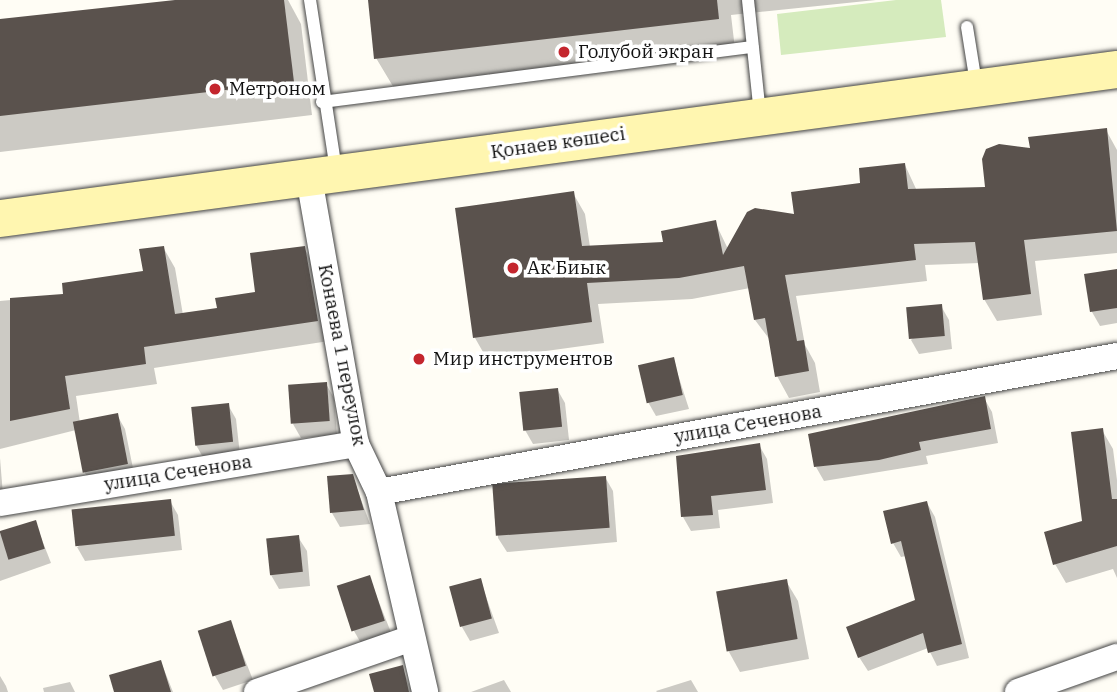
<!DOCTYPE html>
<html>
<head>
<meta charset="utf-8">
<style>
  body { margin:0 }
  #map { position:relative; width:1117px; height:692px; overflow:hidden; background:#fffdf5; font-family:"IBM Plex Serif",serif }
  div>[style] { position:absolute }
  .green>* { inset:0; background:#d5ebbd }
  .shadow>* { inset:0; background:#0003 }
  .building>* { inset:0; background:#5a524d; transform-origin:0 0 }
  .roads { filter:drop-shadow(0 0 2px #444) drop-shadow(0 0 2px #444) }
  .lane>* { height:12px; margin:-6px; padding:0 6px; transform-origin:6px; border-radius:6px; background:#fff }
  .street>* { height:26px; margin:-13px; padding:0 13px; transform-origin:13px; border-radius:13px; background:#fff }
  .secondary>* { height:37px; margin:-18.5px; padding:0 18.5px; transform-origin:18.5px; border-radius:18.5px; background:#fff6b0 }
  .dots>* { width:19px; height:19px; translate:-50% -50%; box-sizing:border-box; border:4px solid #fff; border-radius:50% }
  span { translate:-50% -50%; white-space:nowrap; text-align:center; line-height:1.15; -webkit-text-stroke:7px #fff; paint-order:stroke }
  .poi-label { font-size:19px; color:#111 }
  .left { translate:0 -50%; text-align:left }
  .street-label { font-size:19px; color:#111 }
</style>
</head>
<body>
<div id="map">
  <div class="green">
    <i style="clip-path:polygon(896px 0,941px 0,946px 37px,781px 55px,777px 14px)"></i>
  </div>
  <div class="shadow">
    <i style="clip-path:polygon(191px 0,288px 0,301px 24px,312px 115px,0 152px,0 21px)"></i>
    <i style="clip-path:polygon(370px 0,876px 0,731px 15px,735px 49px,394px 88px,376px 58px)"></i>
    <i style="clip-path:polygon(1106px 130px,1117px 150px,1117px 253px,1035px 261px,1042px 315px,997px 321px,984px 299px,980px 263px,925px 265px,927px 281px,796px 296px,805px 345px,815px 363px,820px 392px,789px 398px,777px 376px,770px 340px,755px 320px,750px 288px,692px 299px,598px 304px,604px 343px,487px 359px,475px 338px,457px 209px,573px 193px,585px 214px,590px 247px,665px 243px,715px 222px,728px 249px,905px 165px,917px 191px,987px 189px,1031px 150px)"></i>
    <i style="clip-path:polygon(163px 247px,175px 268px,183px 315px,219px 309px,257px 294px,304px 248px,316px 268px,329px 341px,154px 368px,157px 384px,76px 396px,80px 423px,117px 415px,125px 429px,135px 478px,93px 487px,85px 473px,76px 430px,0 449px,0 301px,65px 295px,145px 273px)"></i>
    <i style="clip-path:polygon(1117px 270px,1117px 323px,1100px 326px,1092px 312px,1086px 276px)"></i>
    <i style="clip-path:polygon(941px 306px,949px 320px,952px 349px,919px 354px,911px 340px)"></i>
    <i style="clip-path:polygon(673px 359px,689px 409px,656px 416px,648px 402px)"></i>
    <i style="clip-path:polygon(326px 384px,334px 398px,337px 435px,301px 438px,293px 424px)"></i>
    <i style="clip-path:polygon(557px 389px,565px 403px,569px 440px,533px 444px,525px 430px)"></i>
    <i style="clip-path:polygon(984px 398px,992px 412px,998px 443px,926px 456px,928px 464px,824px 481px,816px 467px)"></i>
    <i style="clip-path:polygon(228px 405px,236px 419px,240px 455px,204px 459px,196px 445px)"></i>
    <i style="clip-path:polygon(1102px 430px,1113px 449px,1117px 480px,1117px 578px,1113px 569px,1066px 583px,1055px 564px,1084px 522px)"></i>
    <i style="clip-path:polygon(759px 445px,767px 459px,773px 503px,718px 510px,720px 528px,691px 531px,683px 517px)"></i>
    <i style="clip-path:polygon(0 458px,3px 495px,0 495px)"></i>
    <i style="clip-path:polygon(352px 475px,370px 524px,340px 527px,332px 513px,329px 478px)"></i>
    <i style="clip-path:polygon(605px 477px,613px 491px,617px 542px,507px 552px,498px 538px,495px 489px)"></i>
    <i style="clip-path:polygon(170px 501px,178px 515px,182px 550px,85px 561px,77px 547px)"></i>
    <i style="clip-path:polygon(927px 503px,935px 517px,969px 658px,937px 666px,928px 648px,868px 671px,859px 657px,917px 601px,906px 556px,901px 557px,893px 543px)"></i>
    <i style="clip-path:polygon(35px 522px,51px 563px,0 581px,0 533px)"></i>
    <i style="clip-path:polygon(298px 537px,307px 551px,310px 586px,279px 589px,271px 575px)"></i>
    <i style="clip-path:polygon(369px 577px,392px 635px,362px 645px,354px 631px)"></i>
    <i style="clip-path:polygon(480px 580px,499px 633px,470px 641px,462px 627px)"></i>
    <i style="clip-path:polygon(786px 581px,798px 601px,809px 659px,740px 672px,729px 652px,718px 594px)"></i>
    <i style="clip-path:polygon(230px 622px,253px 680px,223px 690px,215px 676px)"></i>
    <i style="clip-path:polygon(161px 662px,173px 692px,116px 692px)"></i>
    <i style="clip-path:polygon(402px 667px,412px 692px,375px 692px)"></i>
    <i style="clip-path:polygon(0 676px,6px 686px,8px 692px,0 692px)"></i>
    <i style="clip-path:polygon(504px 680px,511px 692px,471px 692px)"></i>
    <i style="clip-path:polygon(691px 680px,698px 692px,657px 692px,656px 691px)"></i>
    <i style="clip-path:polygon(70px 682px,75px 692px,44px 692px,43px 688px)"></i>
  </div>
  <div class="building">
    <i style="clip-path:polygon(175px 0,284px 0,294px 82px,0 116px,0 19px)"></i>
    <i style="clip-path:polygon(368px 0,717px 0,719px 19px,374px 59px)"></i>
    <i style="clip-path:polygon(1107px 128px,1117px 231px,1024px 240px,1031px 294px,983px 300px,975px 242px,914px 244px,916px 260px,785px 275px,797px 341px,804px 340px,809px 371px,775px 377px,765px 318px,754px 320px,744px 266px,679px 278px,587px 283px,592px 322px,473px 338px,455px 208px,574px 191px,582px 246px,663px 242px,661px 231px,716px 220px,723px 255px,747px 212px,755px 208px,794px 214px,791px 192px,860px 183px,859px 168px,905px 163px,908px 189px,985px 187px,982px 159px,986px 149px,999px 144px,1030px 148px,1028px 137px)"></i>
    <i style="clip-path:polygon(164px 246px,175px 314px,217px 308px,215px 298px,255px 292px,250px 253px,305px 246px,318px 321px,144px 347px,146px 364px,65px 376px,70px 409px,10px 421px,10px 298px,63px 294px,62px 283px,143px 271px,139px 249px)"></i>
    <i style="clip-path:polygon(1117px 269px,1117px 308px,1090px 312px,1084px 274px)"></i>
    <i style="left:942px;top:304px;width:32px;height:36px;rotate:85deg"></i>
    <i style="left:674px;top:357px;width:39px;height:37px;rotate:77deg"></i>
    <i style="left:327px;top:382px;width:39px;height:39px;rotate:86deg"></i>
    <i style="left:558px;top:388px;width:39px;height:39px;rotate:84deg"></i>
    <i style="clip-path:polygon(985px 396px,991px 429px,919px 442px,921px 450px,879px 460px,814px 467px,808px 434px)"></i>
    <i style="left:229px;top:403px;width:39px;height:38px;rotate:84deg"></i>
    <i style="left:118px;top:413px;width:52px;height:46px;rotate:79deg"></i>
    <i style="clip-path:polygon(1103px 428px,1112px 499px,1117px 499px,1117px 546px,1053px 565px,1044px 532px,1082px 521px,1071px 432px)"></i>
    <i style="clip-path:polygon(760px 443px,766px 490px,711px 496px,713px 515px,681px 517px,676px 456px)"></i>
    <i style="clip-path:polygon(353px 474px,364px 510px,330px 513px,327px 476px)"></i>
    <i style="left:606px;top:476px;width:52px;height:114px;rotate:86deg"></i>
    <i style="left:171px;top:499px;width:37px;height:100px;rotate:84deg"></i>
    <i style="clip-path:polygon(927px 501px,962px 644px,928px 653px,923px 633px,858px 658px,846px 627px,915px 600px,901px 541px,891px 544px,883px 511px)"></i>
    <i style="left:36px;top:520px;width:30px;height:38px;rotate:73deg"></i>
    <i style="left:299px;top:535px;width:37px;height:33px;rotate:84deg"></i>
    <i style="left:370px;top:575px;width:48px;height:35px;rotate:72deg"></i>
    <i style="left:481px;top:578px;width:42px;height:33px;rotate:75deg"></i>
    <i style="left:787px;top:579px;width:61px;height:72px;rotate:80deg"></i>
    <i style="left:231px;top:620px;width:48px;height:35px;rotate:72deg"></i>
    <i style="clip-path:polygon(161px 660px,171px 692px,114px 692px,109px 675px)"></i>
    <i style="clip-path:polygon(403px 665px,409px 692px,374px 692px,369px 674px)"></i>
  </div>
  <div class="roads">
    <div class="lane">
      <i style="left:310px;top:0;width:171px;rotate:81.3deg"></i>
      <i style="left:748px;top:0;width:116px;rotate:84deg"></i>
      <i style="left:967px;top:27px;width:57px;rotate:80.9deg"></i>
      <i style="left:322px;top:102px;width:434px;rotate:-7.3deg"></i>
    </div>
    <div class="street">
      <i style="left:309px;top:178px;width:270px;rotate:80deg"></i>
      <i style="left:356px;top:444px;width:53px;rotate:64.4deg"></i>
      <i style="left:379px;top:492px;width:205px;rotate:77deg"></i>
      <i style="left:379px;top:492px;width:750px;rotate:-10.44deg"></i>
      <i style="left:0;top:503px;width:361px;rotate:-9.4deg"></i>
      <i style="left:257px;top:692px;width:164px;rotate:-19.2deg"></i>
      <i style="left:1018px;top:692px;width:105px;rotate:-19.5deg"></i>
    </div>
    <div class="secondary">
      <i style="left:0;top:218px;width:1127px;rotate:-7.6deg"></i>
    </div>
  </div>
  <div class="dots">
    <i style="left:564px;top:52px;background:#c4262e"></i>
    <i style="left:215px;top:89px;background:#c4262e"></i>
    <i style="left:513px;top:268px;background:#c4262e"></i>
    <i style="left:419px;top:359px;background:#c4262e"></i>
  </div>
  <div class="poi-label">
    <span class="left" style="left:578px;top:52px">Голубой экран</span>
    <span class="left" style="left:229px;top:89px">Метроном</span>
    <span class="left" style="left:527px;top:268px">Ак Биык</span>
    <span class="left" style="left:433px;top:359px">Мир инструментов</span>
  </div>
  <div class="street-label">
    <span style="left:558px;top:143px;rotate:-8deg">Қонаев көшесі</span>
    <span style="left:342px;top:355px;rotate:79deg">Конаева 1 переулок</span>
    <span style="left:748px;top:424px;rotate:-10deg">улица Сеченова</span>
    <span style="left:178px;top:473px;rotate:-9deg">улица Сеченова</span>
  </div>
</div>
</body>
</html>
